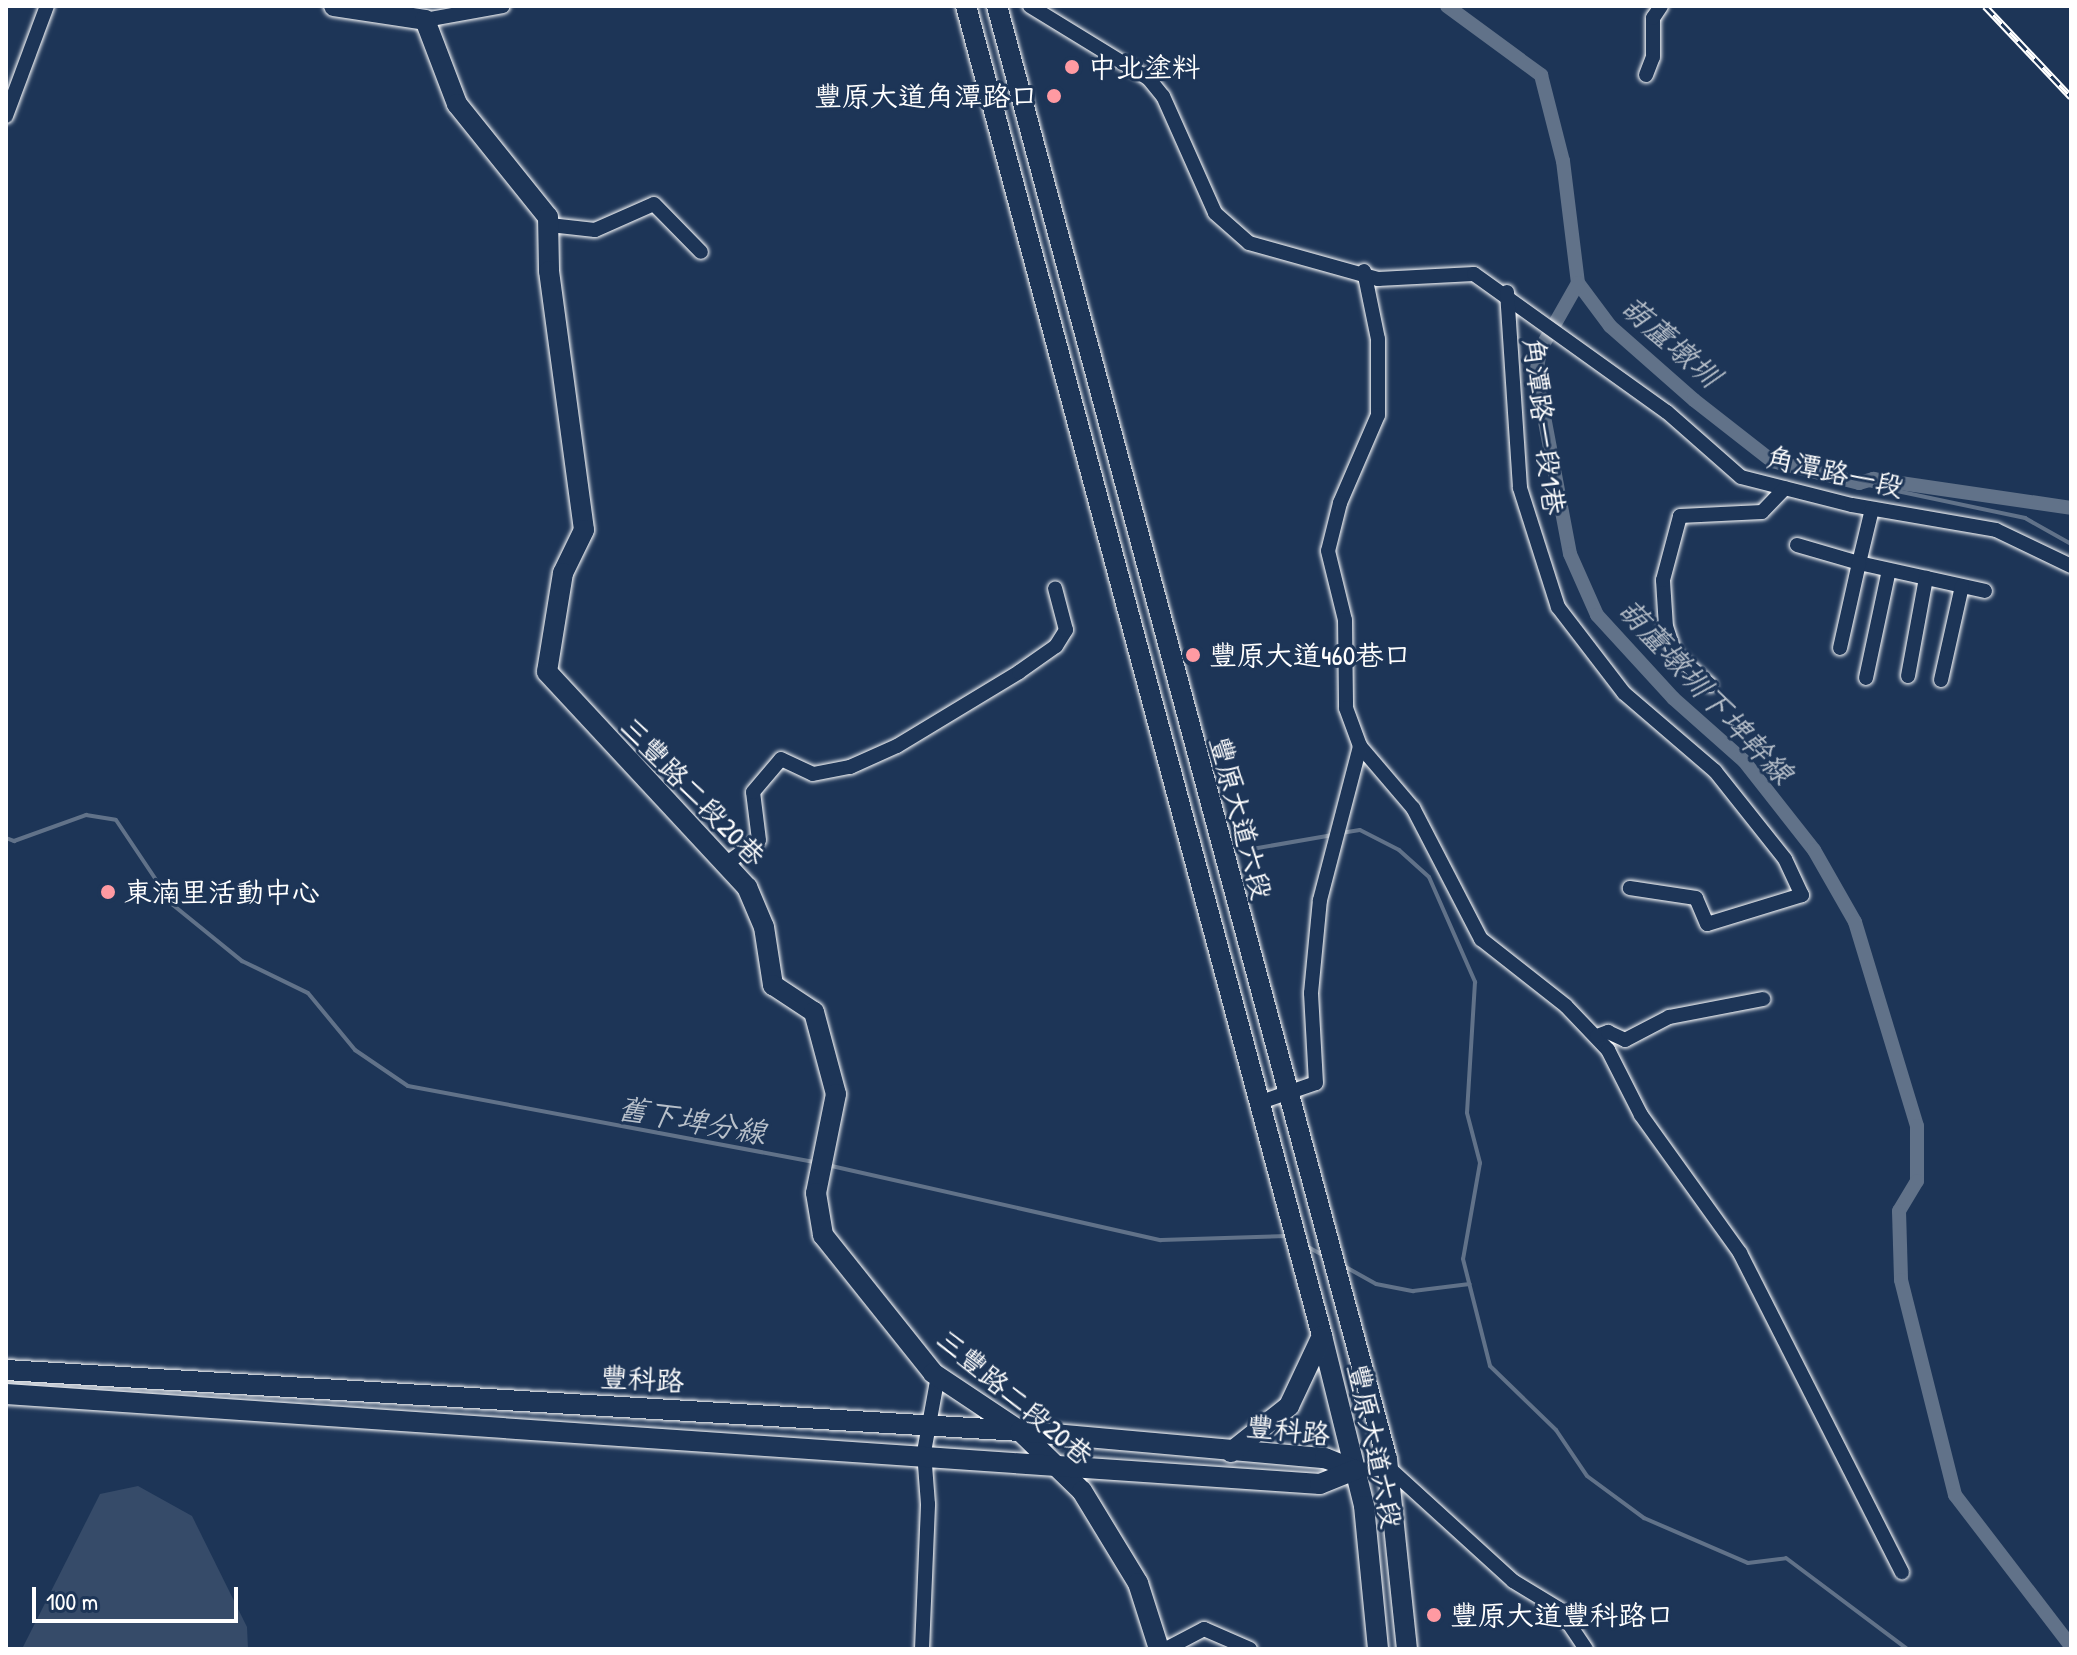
<!DOCTYPE html>
<html>
<head>
<meta charset="utf-8">
<style>
  body { margin:0 }
  #map { position:relative; width:2077px; height:1655px; overflow:hidden; background:#1d3557; font-family:"Patrick Hand","LXGW WenKai TC",sans-serif }
  div>[style] { position:absolute }
  .green>* { inset:0; background:#364b69 }
  .stream>* { height:4px; margin:-2px; padding:0 2px; transform-origin:2px; border-radius:2px; background:#617289 }
  .canal>* { height:14px; margin:-7px; padding:0 7px; transform-origin:7px; border-radius:7px; background:#617289 }
  .roads { filter:drop-shadow(0 0 2px #fff) drop-shadow(0 0 2px #fff) }
  .street>* { height:14px; margin:-7px; padding:0 7px; transform-origin:7px; border-radius:7px; background:#1d3557 }
  .secondary>* { height:20px; margin:-10px; padding:0 10px; transform-origin:10px; border-radius:10px; background:#1d3557 }
  .rail>* { height:7px; margin-top:-3.5px; transform-origin:0; background:repeating-linear-gradient(90deg,#1d3557 0 12px,#fff 0 24px); box-sizing:border-box; border-block:2px solid #fff }
  .dots>* { width:22px; height:22px; translate:-50% -50%; box-sizing:border-box; border:4px solid #1d3557; border-radius:50% }
  span { translate:-50% -50%; white-space:nowrap; text-align:center; line-height:1.15; -webkit-text-stroke:6px #1d3557; paint-order:stroke }
  .poi-label { font-size:28px; color:#fff }
  .left { translate:0 -50%; text-align:left }
  .right { translate:-100% -50%; text-align:right }
  .street-label { font-size:28px; color:#fff }
  .water-label { font-size:30px; color:#b8c0ca; font-style:italic }
  .frame { position:absolute; inset:0; border:8px solid #fff; pointer-events:none }
  .scale { position:absolute; left:32px; top:1587px; width:206px; height:36px; box-sizing:border-box; border:4px solid #fff; border-top:0; padding-left:10px; font-size:24px; line-height:28px; white-space:nowrap; color:#fff; -webkit-text-stroke:6px #1d3557; paint-order:stroke }
</style>
</head>
<body>
<div id="map">
  <div class="green">
    <i style="clip-path:polygon(138px 1486px,192px 1516px,247px 1627px,248px 1649px,22px 1649px,100px 1494px)"></i>
  </div>
  <div class="stream">
    <i style="left:1859px;top:483px;width:170px;rotate:11.9deg"></i>
    <i style="left:2025px;top:518px;width:53px;rotate:29.5deg"></i>
    <i style="left:1341px;top:833px;width:19px;rotate:-9deg"></i>
    <i style="left:1360px;top:830px;width:44px;rotate:27.1deg"></i>
    <i style="left:1399px;top:850px;width:40px;rotate:42deg"></i>
    <i style="left:1429px;top:877px;width:115px;rotate:66.3deg"></i>
    <i style="left:1475px;top:982px;width:131px;rotate:93.5deg"></i>
    <i style="left:1467px;top:1113px;width:52px;rotate:75.4deg"></i>
    <i style="left:1480px;top:1163px;width:97px;rotate:100deg"></i>
    <i style="left:1463px;top:1259px;width:110px;rotate:75.8deg"></i>
    <i style="left:1490px;top:1366px;width:92px;rotate:44.1deg"></i>
    <i style="left:1556px;top:1430px;width:55px;rotate:56deg"></i>
    <i style="left:1587px;top:1476px;width:71px;rotate:36.4deg"></i>
    <i style="left:1644px;top:1518px;width:113px;rotate:23.4deg"></i>
    <i style="left:1748px;top:1563px;width:38px;rotate:-7deg"></i>
    <i style="left:1786px;top:1558px;width:151px;rotate:36.9deg"></i>
    <i style="left:6px;top:838px;width:9px;rotate:21deg"></i>
    <i style="left:14px;top:841px;width:77px;rotate:-19.9deg"></i>
    <i style="left:86px;top:815px;width:30px;rotate:9deg"></i>
    <i style="left:116px;top:820px;width:102px;rotate:56.2deg"></i>
    <i style="left:173px;top:905px;width:89px;rotate:39.1deg"></i>
    <i style="left:242px;top:961px;width:73px;rotate:25.9deg"></i>
    <i style="left:308px;top:993px;width:74px;rotate:50.5deg"></i>
    <i style="left:355px;top:1050px;width:64px;rotate:34.2deg"></i>
    <i style="left:408px;top:1086px;width:413px;rotate:10.6deg"></i>
    <i style="left:1252px;top:849px;width:82px;rotate:-9.8deg"></i>
    <i style="left:827px;top:1165px;width:342px;rotate:12.7deg"></i>
    <i style="left:1161px;top:1240px;width:127px;rotate:-1.8deg"></i>
    <i style="left:1306px;top:1246px;width:19px;rotate:28deg"></i>
    <i style="left:1342px;top:1265px;width:39px;rotate:29deg"></i>
    <i style="left:1376px;top:1284px;width:38px;rotate:11deg"></i>
    <i style="left:1413px;top:1291px;width:57px;rotate:-7deg"></i>
  </div>
  <div class="canal">
    <i style="left:1447px;top:6px;width:117px;rotate:36.3deg"></i>
    <i style="left:1541px;top:75px;width:89px;rotate:75.7deg"></i>
    <i style="left:1563px;top:161px;width:123px;rotate:83deg"></i>
    <i style="left:1578px;top:283px;width:54px;rotate:53.3deg"></i>
    <i style="left:1610px;top:326px;width:112px;rotate:41.4deg"></i>
    <i style="left:1694px;top:400px;width:99px;rotate:38deg"></i>
    <i style="left:1772px;top:461px;width:90px;rotate:14.2deg"></i>
    <i style="left:1859px;top:483px;width:15px;rotate:-16deg"></i>
    <i style="left:1873px;top:479px;width:200px;rotate:8.3deg"></i>
    <i style="left:1578px;top:283px;width:77px;rotate:119.6deg"></i>
    <i style="left:1540px;top:350px;width:24px;rotate:99deg"></i>
    <i style="left:1536px;top:374px;width:183px;rotate:79.3deg"></i>
    <i style="left:1570px;top:554px;width:67px;rotate:66.1deg"></i>
    <i style="left:1597px;top:615px;width:113px;rotate:47.5deg"></i>
    <i style="left:1673px;top:698px;width:95px;rotate:41.6deg"></i>
    <i style="left:1744px;top:761px;width:113px;rotate:51.8deg"></i>
    <i style="left:1814px;top:850px;width:83px;rotate:60.3deg"></i>
    <i style="left:1855px;top:922px;width:213px;rotate:73.1deg"></i>
    <i style="left:1917px;top:1126px;width:55px;rotate:90deg"></i>
    <i style="left:1917px;top:1181px;width:35px;rotate:121deg"></i>
    <i style="left:1899px;top:1211px;width:69px;rotate:88.3deg"></i>
    <i style="left:1901px;top:1280px;width:222px;rotate:75.9deg"></i>
    <i style="left:1955px;top:1495px;width:190px;rotate:52.5deg"></i>
  </div>
  <div class="roads">
    <div class="street">
      <i style="left:1030px;top:6px;width:140px;rotate:31.5deg"></i>
      <i style="left:1149px;top:79px;width:22px;rotate:51deg"></i>
      <i style="left:1163px;top:96px;width:128px;rotate:66deg"></i>
      <i style="left:1215px;top:213px;width:45px;rotate:41.4deg"></i>
      <i style="left:1249px;top:243px;width:134px;rotate:15.6deg"></i>
      <i style="left:1378px;top:279px;width:96px;rotate:-3deg"></i>
      <i style="left:1474px;top:274px;width:237px;rotate:35.6deg"></i>
      <i style="left:1667px;top:412px;width:98px;rotate:41.3deg"></i>
      <i style="left:1741px;top:477px;width:114px;rotate:14.2deg"></i>
      <i style="left:1852px;top:505px;width:146px;rotate:9.8deg"></i>
      <i style="left:1996px;top:530px;width:83px;rotate:25.6deg"></i>
      <i style="left:425px;top:20px;width:79px;rotate:-10.2deg"></i>
      <i style="left:1646px;top:75px;width:19px;rotate:-69deg"></i>
      <i style="left:1653px;top:57px;width:39px;rotate:-90deg"></i>
      <i style="left:1653px;top:18px;width:14px;rotate:-56deg"></i>
      <i style="left:6px;top:116px;width:117px;rotate:-69.6deg"></i>
      <i style="left:550px;top:225px;width:45px;rotate:6.3deg"></i>
      <i style="left:595px;top:230px;width:64px;rotate:-23.8deg"></i>
      <i style="left:654px;top:204px;width:67px;rotate:45.6deg"></i>
      <i style="left:1364px;top:271px;width:69px;rotate:78.4deg"></i>
      <i style="left:1378px;top:339px;width:76px;rotate:90deg"></i>
      <i style="left:1378px;top:415px;width:96px;rotate:113.4deg"></i>
      <i style="left:1340px;top:503px;width:49px;rotate:104deg"></i>
      <i style="left:1328px;top:551px;width:71px;rotate:76.2deg"></i>
      <i style="left:1345px;top:620px;width:88px;rotate:89.3deg"></i>
      <i style="left:1346px;top:708px;width:40px;rotate:69.8deg"></i>
      <i style="left:1360px;top:746px;width:82px;rotate:49.5deg"></i>
      <i style="left:1413px;top:808px;width:148px;rotate:62.6deg"></i>
      <i style="left:1481px;top:939px;width:108px;rotate:38.2deg"></i>
      <i style="left:1566px;top:1006px;width:61px;rotate:46.3deg"></i>
      <i style="left:1608px;top:1050px;width:73px;rotate:63.1deg"></i>
      <i style="left:1641px;top:1115px;width:170px;rotate:54.3deg"></i>
      <i style="left:1740px;top:1253px;width:358px;rotate:63.1deg"></i>
      <i style="left:1507px;top:292px;width:196px;rotate:86.2deg"></i>
      <i style="left:1520px;top:488px;width:125px;rotate:72.3deg"></i>
      <i style="left:1558px;top:607px;width:108px;rotate:52.5deg"></i>
      <i style="left:1624px;top:693px;width:120px;rotate:40.6deg"></i>
      <i style="left:1715px;top:771px;width:112px;rotate:51.5deg"></i>
      <i style="left:1785px;top:859px;width:40px;rotate:65deg"></i>
      <i style="left:1802px;top:895px;width:99px;rotate:163deg"></i>
      <i style="left:1707px;top:924px;width:28px;rotate:-113deg"></i>
      <i style="left:1696px;top:898px;width:67px;rotate:-171.4deg"></i>
      <i style="left:1872px;top:509px;width:56px;rotate:103.5deg"></i>
      <i style="left:1859px;top:563px;width:129px;rotate:12.5deg"></i>
      <i style="left:1797px;top:545px;width:65px;rotate:16.2deg"></i>
      <i style="left:1859px;top:563px;width:87px;rotate:102.6deg"></i>
      <i style="left:1908px;top:676px;width:100px;rotate:-79.6deg"></i>
      <i style="left:1866px;top:678px;width:110px;rotate:-78deg"></i>
      <i style="left:1941px;top:680px;width:96px;rotate:-77.4deg"></i>
      <i style="left:1710px;top:685px;width:47px;rotate:-138.5deg"></i>
      <i style="left:1675px;top:654px;width:28px;rotate:-108deg"></i>
      <i style="left:1666px;top:627px;width:47px;rotate:-93.7deg"></i>
      <i style="left:1663px;top:580px;width:66px;rotate:-75.1deg"></i>
      <i style="left:1680px;top:516px;width:82px;rotate:-2.8deg"></i>
      <i style="left:1762px;top:512px;width:33px;rotate:-46deg"></i>
      <i style="left:727px;top:863px;width:39px;rotate:-36deg"></i>
      <i style="left:759px;top:840px;width:48px;rotate:-97.1deg"></i>
      <i style="left:753px;top:792px;width:43px;rotate:-49.7deg"></i>
      <i style="left:781px;top:759px;width:35px;rotate:25deg"></i>
      <i style="left:813px;top:774px;width:38px;rotate:-11deg"></i>
      <i style="left:850px;top:767px;width:51px;rotate:-24.1deg"></i>
      <i style="left:897px;top:746px;width:143px;rotate:-31.2deg"></i>
      <i style="left:1019px;top:672px;width:45px;rotate:-35.1deg"></i>
      <i style="left:1056px;top:646px;width:19px;rotate:-58deg"></i>
      <i style="left:1066px;top:630px;width:43px;rotate:-104.7deg"></i>
      <i style="left:1597px;top:1036px;width:12px;rotate:-20deg"></i>
      <i style="left:1608px;top:1032px;width:19px;rotate:25deg"></i>
      <i style="left:1625px;top:1040px;width:50px;rotate:-27.6deg"></i>
      <i style="left:1669px;top:1017px;width:96px;rotate:-10.8deg"></i>
      <i style="left:1258px;top:1103px;width:61px;rotate:-19deg"></i>
      <i style="left:1316px;top:1083px;width:90px;rotate:-93.2deg"></i>
      <i style="left:1311px;top:993px;width:93px;rotate:-84.5deg"></i>
      <i style="left:1320px;top:900px;width:159px;rotate:-75.4deg"></i>
      <i style="left:1355px;top:1470px;width:34px;rotate:-3deg"></i>
      <i style="left:1389px;top:1468px;width:168px;rotate:42.3deg"></i>
      <i style="left:1513px;top:1581px;width:54px;rotate:31.3deg"></i>
      <i style="left:1559px;top:1609px;width:48px;rotate:56deg"></i>
      <i style="left:922px;top:1649px;width:145px;rotate:-87.6deg"></i>
      <i style="left:928px;top:1504px;width:52px;rotate:-94.4deg"></i>
      <i style="left:924px;top:1452px;width:77px;rotate:-79.6deg"></i>
      <i style="left:1166px;top:1649px;width:43px;rotate:-27.8deg"></i>
      <i style="left:1204px;top:1629px;width:50px;rotate:23.5deg"></i>
    </div>
    <div class="secondary">
      <i style="left:334px;top:6px;width:92px;rotate:8.7deg"></i>
      <i style="left:425px;top:20px;width:90px;rotate:69.1deg"></i>
      <i style="left:457px;top:104px;width:145px;rotate:51.2deg"></i>
      <i style="left:548px;top:217px;width:54px;rotate:88.9deg"></i>
      <i style="left:549px;top:271px;width:261px;rotate:82.3deg"></i>
      <i style="left:584px;top:530px;width:48px;rotate:116deg"></i>
      <i style="left:563px;top:573px;width:100px;rotate:99.2deg"></i>
      <i style="left:547px;top:672px;width:294px;rotate:47.1deg"></i>
      <i style="left:747px;top:887px;width:43px;rotate:67deg"></i>
      <i style="left:764px;top:927px;width:59px;rotate:81.2deg"></i>
      <i style="left:773px;top:985px;width:49px;rotate:33.4deg"></i>
      <i style="left:814px;top:1012px;width:85px;rotate:75deg"></i>
      <i style="left:836px;top:1094px;width:101px;rotate:101.4deg"></i>
      <i style="left:816px;top:1193px;width:43px;rotate:80.5deg"></i>
      <i style="left:823px;top:1235px;width:176px;rotate:51.4deg"></i>
      <i style="left:933px;top:1373px;width:105px;rotate:33.7deg"></i>
      <i style="left:1020px;top:1431px;width:86px;rotate:44.1deg"></i>
      <i style="left:1082px;top:1491px;width:108px;rotate:58.7deg"></i>
      <i style="left:1138px;top:1583px;width:69px;rotate:72.3deg"></i>
      <i style="left:966px;top:6px;width:1377px;rotate:75.01deg"></i>
      <i style="left:1322px;top:1336px;width:175px;rotate:76.1deg"></i>
      <i style="left:1364px;top:1506px;width:144px;rotate:84.4deg"></i>
      <i style="left:997px;top:6px;width:1504px;rotate:74.98deg"></i>
      <i style="left:1387px;top:1459px;width:191px;rotate:84deg"></i>
      <i style="left:6px;top:1370px;width:1016px;rotate:3.44deg"></i>
      <i style="left:1020px;top:1431px;width:306px;rotate:5.1deg"></i>
      <i style="left:1325px;top:1458px;width:32px;rotate:22deg"></i>
      <i style="left:6px;top:1394px;width:1317px;rotate:3.92deg"></i>
      <i style="left:1320px;top:1484px;width:38px;rotate:-22deg"></i>
      <i style="left:1231px;top:1452px;width:74px;rotate:-38.4deg"></i>
      <i style="left:1289px;top:1406px;width:77px;rotate:-64.8deg"></i>
    </div>
  </div>
  <div class="rail">
    <i style="left:1985px;top:6px;width:125px;rotate:46.6deg"></i>
  </div>
  <div class="dots">
    <i style="left:1072px;top:67px;background:#ff9aa2"></i>
    <i style="left:1054px;top:96px;background:#ff9aa2"></i>
    <i style="left:1193px;top:655px;background:#ff9aa2"></i>
    <i style="left:108px;top:892px;background:#ff9aa2"></i>
    <i style="left:1434px;top:1615px;background:#ff9aa2"></i>
  </div>
  <div class="poi-label">
    <span class="left" style="left:1088px;top:67px">中北塗料</span>
    <span class="right" style="left:1038px;top:96px">豐原大道角潭路口</span>
    <span class="left" style="left:1209px;top:655px">豐原大道460巷口</span>
    <span class="left" style="left:124px;top:892px">東湳里活動中心</span>
    <span class="left" style="left:1450px;top:1615px">豐原大道豐科路口</span>
  </div>
  <div class="street-label">
    <span style="left:1544px;top:426px;rotate:83deg">角潭路一段1巷</span>
    <span style="left:1835px;top:472px;rotate:13deg">角潭路一段</span>
    <span style="left:693px;top:791px;rotate:46deg">三豐路二段20巷</span>
    <span style="left:1241px;top:818px;rotate:75deg">豐原大道六段</span>
    <span style="left:642px;top:1379px;rotate:3deg">豐科路</span>
    <span style="left:1015px;top:1397px;rotate:40deg">三豐路二段20巷</span>
    <span style="left:1288px;top:1430px;rotate:6deg">豐科路</span>
    <span style="left:1375px;top:1446px;rotate:78deg">豐原大道六段</span>
  </div>
  <div class="water-label">
    <span style="left:1671px;top:341px;rotate:41deg">葫蘆墩圳</span>
    <span style="left:1706px;top:691px;rotate:47deg">葫蘆墩圳下埤幹線</span>
    <span style="left:692px;top:1120px;rotate:10deg">舊下埤分線</span>
  </div>
  <div class="frame"></div>
  <div class="scale">100 m</div>
</div>
</body>
</html>
